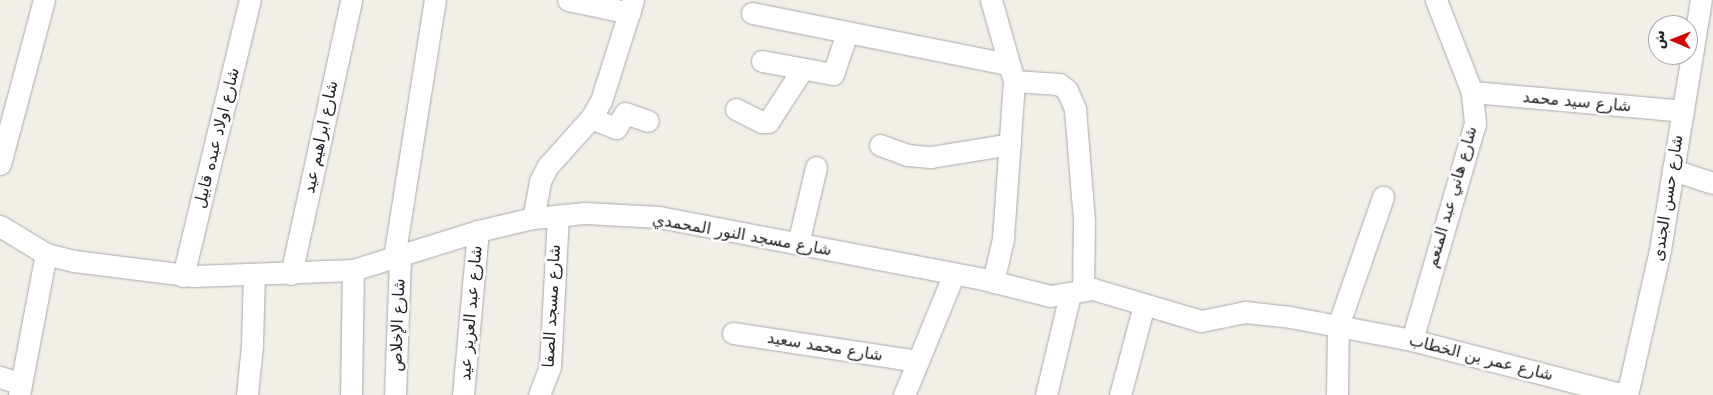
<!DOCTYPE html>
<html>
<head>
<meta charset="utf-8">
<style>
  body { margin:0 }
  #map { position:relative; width:1713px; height:395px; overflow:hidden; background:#f2efe9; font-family:"DejaVu Sans","Noto Sans Arabic",sans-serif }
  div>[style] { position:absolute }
  .roads { filter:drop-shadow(0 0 1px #a9a9a9) drop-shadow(0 0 1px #a9a9a9) }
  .minor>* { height:21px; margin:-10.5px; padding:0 10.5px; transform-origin:10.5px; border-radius:10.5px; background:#fff }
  span { translate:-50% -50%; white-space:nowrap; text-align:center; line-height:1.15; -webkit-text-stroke:5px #fff; paint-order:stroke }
  .street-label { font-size:16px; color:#222 }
  .north { position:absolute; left:1648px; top:15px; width:50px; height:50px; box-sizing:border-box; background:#fff; border:1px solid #a7a7a7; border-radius:50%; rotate:271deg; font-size:14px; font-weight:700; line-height:20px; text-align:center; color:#222 }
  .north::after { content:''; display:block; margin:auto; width:18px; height:22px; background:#d40000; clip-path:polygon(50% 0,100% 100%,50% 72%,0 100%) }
</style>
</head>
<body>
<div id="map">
  <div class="roads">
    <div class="minor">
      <i style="left:568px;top:0;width:63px;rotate:11.8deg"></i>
      <i style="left:991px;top:0;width:84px;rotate:74.1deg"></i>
      <i style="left:1014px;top:81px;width:158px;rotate:94deg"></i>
      <i style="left:1003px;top:239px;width:44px;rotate:103.1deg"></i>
      <i style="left:752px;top:13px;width:261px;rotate:11.3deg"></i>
      <i style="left:762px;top:61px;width:72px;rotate:10.4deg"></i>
      <i style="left:833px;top:74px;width:43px;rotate:-71.1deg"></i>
      <i style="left:1014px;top:81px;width:45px;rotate:3.8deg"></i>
      <i style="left:1059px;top:84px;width:10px;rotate:37deg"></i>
      <i style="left:1067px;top:90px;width:21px;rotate:67deg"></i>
      <i style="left:1075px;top:109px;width:113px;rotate:85.4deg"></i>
      <i style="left:1084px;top:222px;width:68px;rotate:90.8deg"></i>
      <i style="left:1472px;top:92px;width:212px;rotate:5.1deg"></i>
      <i style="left:736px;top:109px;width:29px;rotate:27deg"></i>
      <i style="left:762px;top:122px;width:6px"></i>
      <i style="left:768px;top:122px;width:62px;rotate:-56.8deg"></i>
      <i style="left:591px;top:118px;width:27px;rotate:22deg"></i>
      <i style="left:616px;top:128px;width:17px;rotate:-59deg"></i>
      <i style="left:625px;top:113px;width:24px;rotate:19deg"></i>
      <i style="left:880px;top:145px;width:29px;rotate:20deg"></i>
      <i style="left:907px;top:155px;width:24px;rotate:5deg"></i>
      <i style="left:931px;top:157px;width:80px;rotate:-9.3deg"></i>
      <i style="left:0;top:164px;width:170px;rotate:-75deg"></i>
      <i style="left:1673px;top:170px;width:42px;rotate:18deg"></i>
      <i style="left:533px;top:218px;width:38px;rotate:-79deg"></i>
      <i style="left:540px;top:181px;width:16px;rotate:-63deg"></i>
      <i style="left:547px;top:167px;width:66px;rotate:-48.1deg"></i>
      <i style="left:591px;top:118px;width:20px;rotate:-60deg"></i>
      <i style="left:601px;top:101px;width:106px;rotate:-72.4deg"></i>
      <i style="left:0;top:226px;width:54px;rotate:31.3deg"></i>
      <i style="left:46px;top:254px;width:29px;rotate:14deg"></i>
      <i style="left:74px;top:261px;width:121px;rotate:7.1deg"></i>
      <i style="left:194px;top:276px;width:159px;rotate:-2.2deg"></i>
      <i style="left:353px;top:270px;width:131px;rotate:-17.3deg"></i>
      <i style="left:478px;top:231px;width:57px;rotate:-13.3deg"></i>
      <i style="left:533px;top:218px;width:52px;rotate:-5.5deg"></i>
      <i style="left:585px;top:213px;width:74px;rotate:3.1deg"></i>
      <i style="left:659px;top:217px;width:330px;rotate:10.8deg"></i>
      <i style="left:983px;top:279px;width:69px;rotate:14.2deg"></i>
      <i style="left:1050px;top:296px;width:44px;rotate:-9.2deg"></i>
      <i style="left:1093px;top:289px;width:113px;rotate:16.5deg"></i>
      <i style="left:1201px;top:321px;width:45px;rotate:-11.6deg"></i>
      <i style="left:1245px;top:312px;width:45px;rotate:6.3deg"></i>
      <i style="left:1290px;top:317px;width:124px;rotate:10.7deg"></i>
      <i style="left:1412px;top:340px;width:219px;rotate:14.5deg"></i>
      <i style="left:798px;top:244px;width:79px;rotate:-76.8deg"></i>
      <i style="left:394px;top:258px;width:261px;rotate:-81deg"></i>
      <i style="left:291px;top:274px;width:280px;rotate:-77.6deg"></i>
      <i style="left:183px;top:276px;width:284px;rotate:-76.4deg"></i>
      <i style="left:733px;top:333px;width:187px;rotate:8.6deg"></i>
      <i style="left:1412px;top:340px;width:226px;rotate:-73.8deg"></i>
      <i style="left:1475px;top:123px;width:31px;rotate:-96deg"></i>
      <i style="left:1472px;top:92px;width:99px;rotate:-111.4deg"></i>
      <i style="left:0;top:377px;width:22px;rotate:18deg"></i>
      <i style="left:19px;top:395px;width:144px;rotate:-79.2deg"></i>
      <i style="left:247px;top:395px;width:50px;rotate:-84.3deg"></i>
      <i style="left:252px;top:345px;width:70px;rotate:-88.4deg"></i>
      <i style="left:351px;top:395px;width:125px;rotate:-89.1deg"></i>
      <i style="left:395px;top:395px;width:139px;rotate:-87.9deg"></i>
      <i style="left:463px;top:395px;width:165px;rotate:-84.8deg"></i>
      <i style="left:539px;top:395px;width:30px;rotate:-69deg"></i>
      <i style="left:550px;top:367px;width:151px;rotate:-87deg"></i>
      <i style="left:904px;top:395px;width:129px;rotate:-67.6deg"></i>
      <i style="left:1046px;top:395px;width:104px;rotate:-76.6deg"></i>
      <i style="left:1120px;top:395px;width:93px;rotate:-75.1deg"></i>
      <i style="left:1337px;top:395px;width:69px;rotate:-89.2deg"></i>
      <i style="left:1338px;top:326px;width:137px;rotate:-70.8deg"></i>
      <i style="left:1627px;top:395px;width:149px;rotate:-77.2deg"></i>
      <i style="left:1660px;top:250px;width:253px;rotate:-80.7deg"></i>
    </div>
  </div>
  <div class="street-label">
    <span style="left:1577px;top:102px;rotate:5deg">شارع سيد محمد</span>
    <span style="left:321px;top:137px;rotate:-78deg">شارع ابراهيم عيد</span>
    <span style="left:217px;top:138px;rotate:-76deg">شارع اولاد عبده قابيل</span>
    <span style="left:1452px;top:197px;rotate:-74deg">شارع هاني عبد المنعم</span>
    <span style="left:1668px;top:198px;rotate:-81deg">شارع حسن الجندى</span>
    <span style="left:742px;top:235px;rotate:10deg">شارع مسجد النور المحمدي</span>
    <span style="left:552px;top:306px;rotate:-87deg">شارع مسجد الصفا</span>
    <span style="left:471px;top:313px;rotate:-85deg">شارع عبد العزيز عيد</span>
    <span style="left:398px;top:325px;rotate:-88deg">شارع الإخلاص</span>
    <span style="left:825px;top:347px;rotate:9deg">شارع محمد سعيد</span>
    <span style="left:1481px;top:358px;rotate:14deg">شارع عمر بن الخطاب</span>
  </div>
  <div class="north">ش</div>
</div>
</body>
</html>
